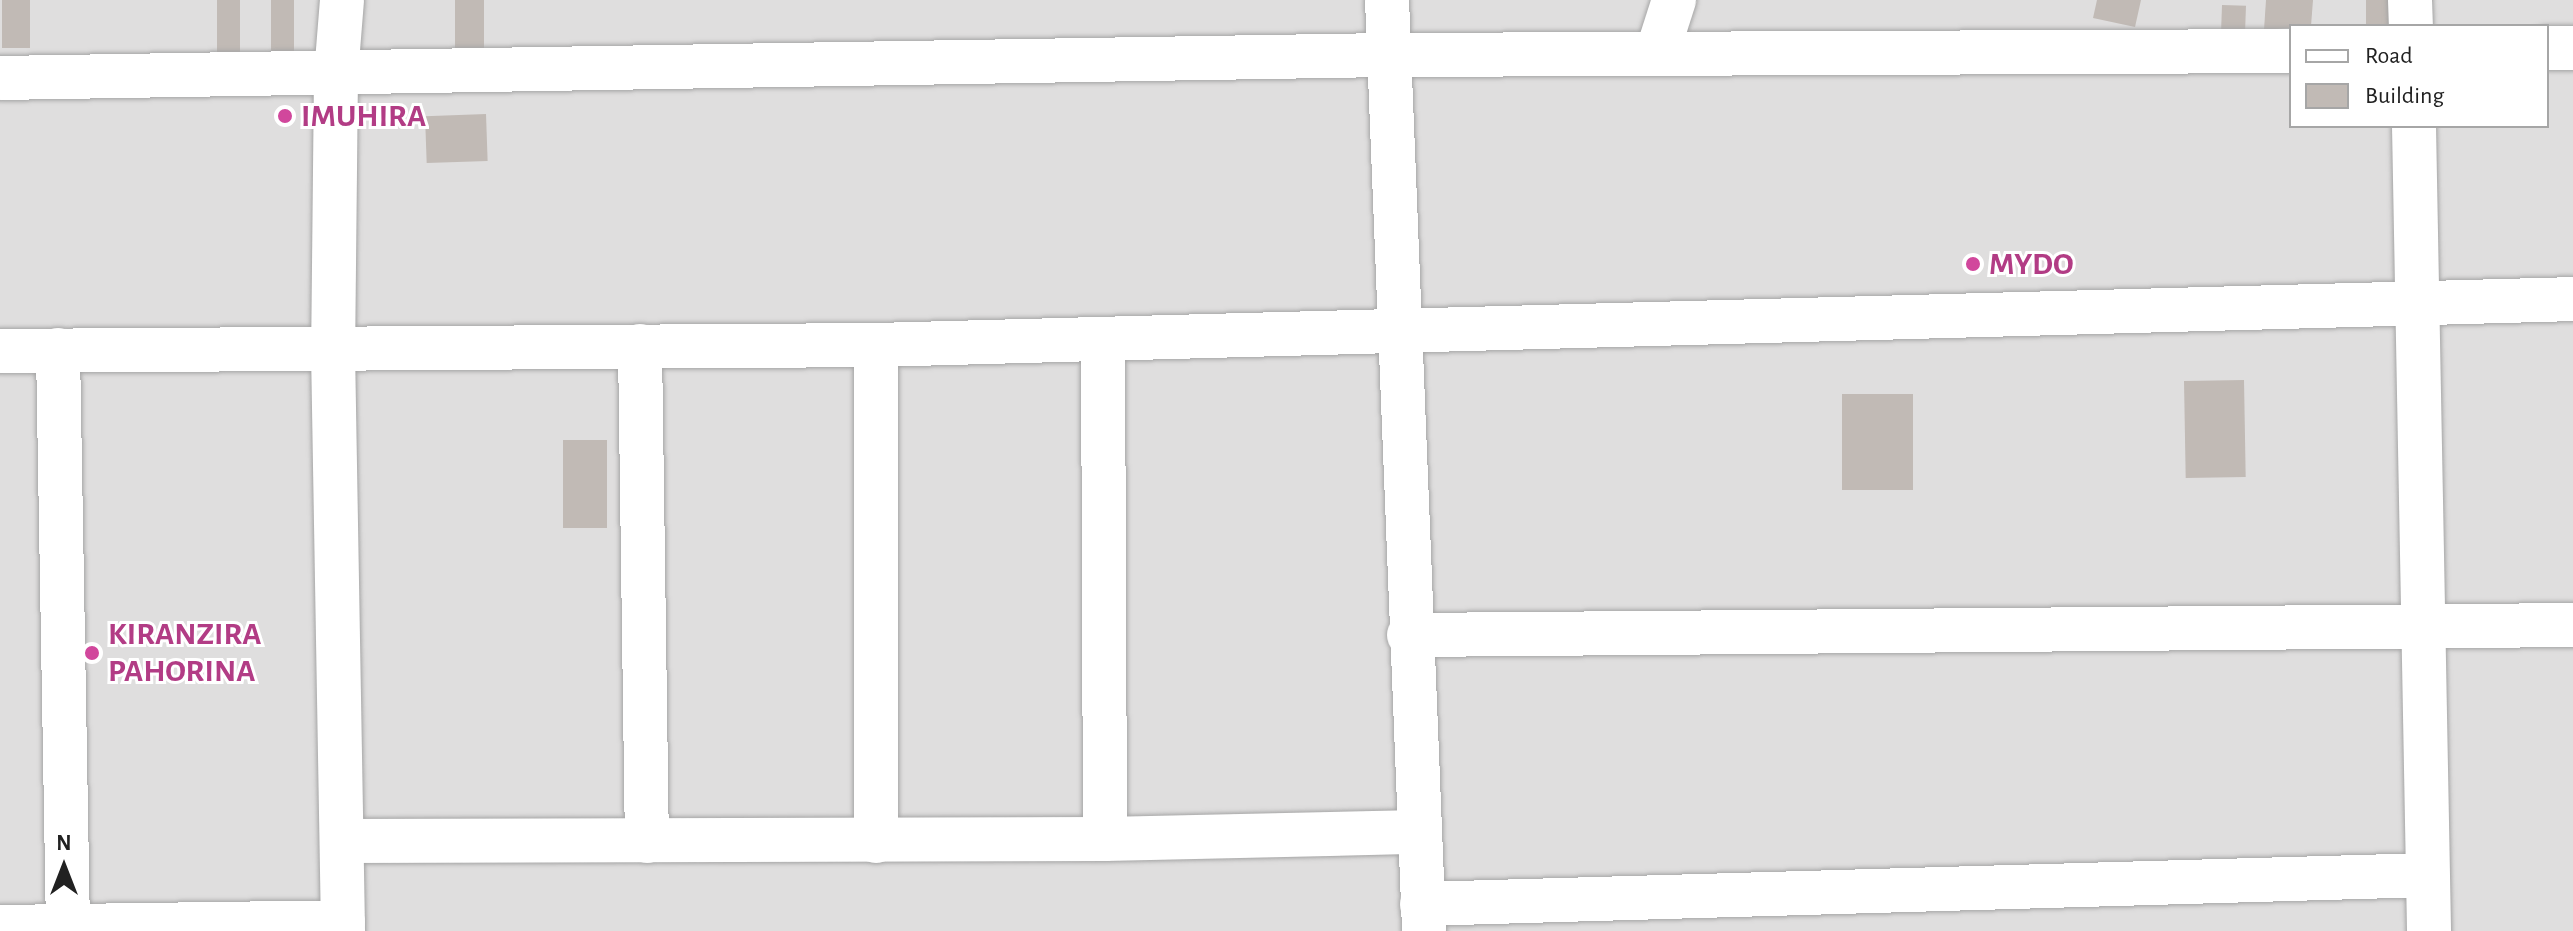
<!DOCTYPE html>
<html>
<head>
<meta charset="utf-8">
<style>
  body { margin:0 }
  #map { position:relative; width:2573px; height:931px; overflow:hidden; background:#f1eee8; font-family:"Alegreya Sans",sans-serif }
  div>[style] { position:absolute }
  .residential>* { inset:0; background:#dfdede }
  .building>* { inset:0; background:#c1bab5; transform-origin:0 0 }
  .roads { filter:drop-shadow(0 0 2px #a5a5a5) drop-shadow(0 0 2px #a5a5a5) }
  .minor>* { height:44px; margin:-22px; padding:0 22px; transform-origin:22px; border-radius:22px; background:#fff }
  .dots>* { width:22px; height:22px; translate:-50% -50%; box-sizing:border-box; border:4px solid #fff; border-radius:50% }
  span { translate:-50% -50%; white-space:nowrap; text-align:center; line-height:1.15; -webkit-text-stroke:6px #fff; paint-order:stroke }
  .hotel-label { font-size:32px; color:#b23c85; font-weight:700 }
  .left { translate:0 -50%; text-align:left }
  .legend { position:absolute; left:2289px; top:24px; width:260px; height:104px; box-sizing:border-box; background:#fff; border:2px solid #a6a6a6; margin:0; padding:10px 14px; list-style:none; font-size:24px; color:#212121 }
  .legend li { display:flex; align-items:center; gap:16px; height:40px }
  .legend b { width:40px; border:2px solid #a6a6a6 }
  .north { position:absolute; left:24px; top:827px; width:80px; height:80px; -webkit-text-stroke:6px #fff; paint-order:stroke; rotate:0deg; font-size:22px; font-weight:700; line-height:32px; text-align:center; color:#212121 }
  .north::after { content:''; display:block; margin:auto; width:28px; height:36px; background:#212121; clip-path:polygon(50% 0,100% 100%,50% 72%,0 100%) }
</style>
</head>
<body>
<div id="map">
  <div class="residential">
    <i style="clip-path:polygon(evenodd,0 0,2573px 0,2573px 931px,0 931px,0 0,2291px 26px,2547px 26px,2547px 126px,2291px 126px,2291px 26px)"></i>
  </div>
  <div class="building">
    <i style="left:2px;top:0;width:28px;height:48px"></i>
    <i style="left:217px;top:0;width:23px;height:70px"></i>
    <i style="left:271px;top:0;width:23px;height:65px"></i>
    <i style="left:455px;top:0;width:29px;height:59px"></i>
    <i style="clip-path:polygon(2097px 0,2141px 0,2135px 27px,2093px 18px)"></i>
    <i style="clip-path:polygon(2266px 0,2313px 0,2311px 26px,2264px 30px)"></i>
    <i style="left:2366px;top:0;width:31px;height:26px"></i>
    <i style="left:2222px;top:5px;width:24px;height:36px;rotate:2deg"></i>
    <i style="left:486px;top:114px;width:47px;height:61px;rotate:88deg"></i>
    <i style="left:2244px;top:380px;width:97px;height:60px;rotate:89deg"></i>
    <i style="left:1842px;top:394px;width:71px;height:96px"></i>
    <i style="left:563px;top:440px;width:44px;height:88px"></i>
  </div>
  <div class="roads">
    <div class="minor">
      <i style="left:342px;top:0;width:74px;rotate:94.6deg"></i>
      <i style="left:336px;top:74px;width:276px;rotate:90.6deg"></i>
      <i style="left:333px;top:350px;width:581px;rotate:89.01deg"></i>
      <i style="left:1387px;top:0;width:932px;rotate:87.72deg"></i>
      <i style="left:2410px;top:0;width:26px;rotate:88deg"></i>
      <i style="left:2547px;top:48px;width:26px"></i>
      <i style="left:1657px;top:53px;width:56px;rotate:-72.2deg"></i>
      <i style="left:0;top:78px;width:1389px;rotate:-0.95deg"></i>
      <i style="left:1389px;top:55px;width:902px;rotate:-0.25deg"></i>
      <i style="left:2414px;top:126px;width:805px;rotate:88.93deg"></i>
      <i style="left:1103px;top:339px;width:500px;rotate:89.77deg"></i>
      <i style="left:876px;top:345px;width:496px;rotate:90deg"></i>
      <i style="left:640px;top:346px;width:495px;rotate:89.2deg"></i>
      <i style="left:58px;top:350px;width:576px;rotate:89.01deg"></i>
      <i style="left:0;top:351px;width:876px;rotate:-0.39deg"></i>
      <i style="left:876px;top:345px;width:1698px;rotate:-1.55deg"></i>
      <i style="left:1409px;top:635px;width:1164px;rotate:-0.49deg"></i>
      <i style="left:342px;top:841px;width:763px;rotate:-0.15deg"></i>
      <i style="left:1105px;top:839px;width:314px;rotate:-1.3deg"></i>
      <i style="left:1422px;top:904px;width:1004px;rotate:-1.65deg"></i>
      <i style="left:0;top:927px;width:343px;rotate:-0.8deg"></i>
    </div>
  </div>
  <div class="dots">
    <i style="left:285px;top:116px;background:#d1479c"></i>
    <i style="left:1973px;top:264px;background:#d1479c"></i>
    <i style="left:92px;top:653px;background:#d1479c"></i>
  </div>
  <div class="hotel-label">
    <span class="left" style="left:301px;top:116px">IMUHIRA</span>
    <span class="left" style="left:1989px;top:264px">MYDO</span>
    <span class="left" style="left:108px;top:653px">KIRANZIRA<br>PAHORINA</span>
  </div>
  <ul class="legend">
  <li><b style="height:10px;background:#fff"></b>Road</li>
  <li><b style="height:22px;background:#c1bab5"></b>Building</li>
  </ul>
  <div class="north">N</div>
</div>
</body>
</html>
